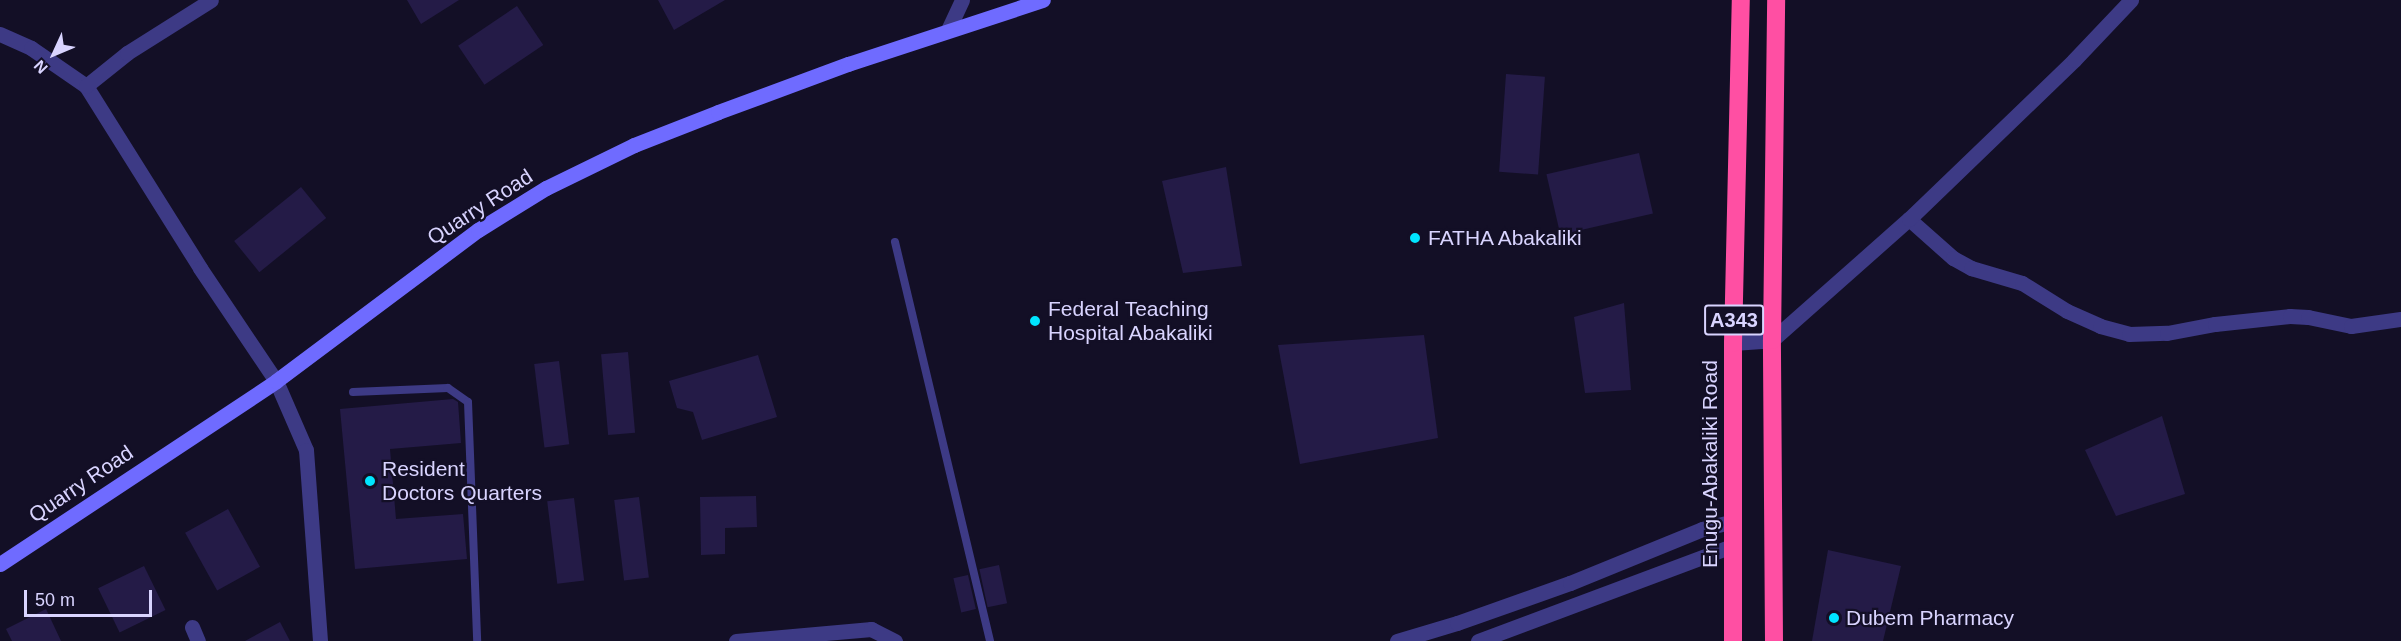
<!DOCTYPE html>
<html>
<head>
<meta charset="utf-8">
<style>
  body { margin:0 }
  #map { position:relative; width:2401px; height:641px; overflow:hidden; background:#130f26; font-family:Helvetica,sans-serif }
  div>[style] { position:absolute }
  .building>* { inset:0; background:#241b47; transform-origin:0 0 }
  .lane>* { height:8px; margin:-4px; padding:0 4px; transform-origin:4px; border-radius:4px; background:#3d3a85 }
  .street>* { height:15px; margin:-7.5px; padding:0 7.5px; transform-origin:7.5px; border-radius:7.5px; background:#3d3a85 }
  .secondary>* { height:15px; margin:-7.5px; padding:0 7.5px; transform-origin:7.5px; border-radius:7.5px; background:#6f6bff }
  .highway>* { height:18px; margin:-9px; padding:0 9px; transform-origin:9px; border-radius:9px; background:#ff4fa3 }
  .dots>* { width:16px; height:16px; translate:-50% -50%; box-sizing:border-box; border:3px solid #130f26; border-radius:50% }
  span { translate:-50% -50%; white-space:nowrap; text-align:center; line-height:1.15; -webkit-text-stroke:4.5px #130f26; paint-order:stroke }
  .shield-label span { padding:2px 4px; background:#130f26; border:2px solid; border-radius:4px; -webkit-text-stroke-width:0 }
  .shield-label { font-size:20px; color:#d9d4ff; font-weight:700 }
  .street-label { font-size:21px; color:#d9d4ff }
  .poi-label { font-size:21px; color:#d9d4ff }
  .left { translate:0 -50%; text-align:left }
  .north { position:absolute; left:24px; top:24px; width:60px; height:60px; -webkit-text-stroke:4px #130f26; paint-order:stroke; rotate:226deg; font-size:16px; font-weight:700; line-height:24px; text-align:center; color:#d9d4ff }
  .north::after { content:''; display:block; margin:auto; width:21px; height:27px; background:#d9d4ff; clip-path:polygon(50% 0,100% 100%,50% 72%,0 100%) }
  .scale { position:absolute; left:24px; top:590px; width:128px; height:27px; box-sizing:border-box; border:3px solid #d9d4ff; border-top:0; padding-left:8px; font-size:18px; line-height:21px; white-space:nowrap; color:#d9d4ff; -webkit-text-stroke:4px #130f26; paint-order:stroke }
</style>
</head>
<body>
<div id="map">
  <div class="building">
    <i style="clip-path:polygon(407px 0,459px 0,421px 24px)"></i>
    <i style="clip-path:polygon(658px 0,725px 0,674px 30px)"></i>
    <i style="left:517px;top:6px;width:47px;height:71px;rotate:56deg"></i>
    <i style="left:1506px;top:74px;width:39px;height:98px;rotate:4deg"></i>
    <i style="left:1639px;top:153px;width:62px;height:95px;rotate:77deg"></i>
    <i style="clip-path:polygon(1226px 167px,1242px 266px,1183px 273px,1162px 181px)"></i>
    <i style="left:301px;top:187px;width:40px;height:86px;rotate:51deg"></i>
    <i style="clip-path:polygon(1624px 303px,1631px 390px,1585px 393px,1574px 317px)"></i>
    <i style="clip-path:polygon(1424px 335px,1438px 438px,1300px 464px,1278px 345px)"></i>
    <i style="left:628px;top:352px;width:81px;height:27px;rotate:85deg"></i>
    <i style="clip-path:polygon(758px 355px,777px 417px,702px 440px,693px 412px,677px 408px,669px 381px)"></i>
    <i style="left:559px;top:361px;width:84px;height:25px;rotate:83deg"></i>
    <i style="clip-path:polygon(453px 399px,458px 402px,461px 443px,390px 449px,396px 519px,463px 514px,467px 559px,355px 569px,340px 409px)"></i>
    <i style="clip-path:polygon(2162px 416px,2185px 494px,2116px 516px,2085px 450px)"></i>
    <i style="clip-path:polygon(756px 496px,757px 527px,725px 528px,725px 554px,701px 555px,700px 497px)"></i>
    <i style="left:639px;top:497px;width:81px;height:25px;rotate:83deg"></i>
    <i style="left:574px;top:498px;width:83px;height:27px;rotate:83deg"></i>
    <i style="left:228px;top:509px;width:66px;height:49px;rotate:61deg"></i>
    <i style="clip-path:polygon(1828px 550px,1901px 566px,1883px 641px,1812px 641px)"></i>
    <i style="left:999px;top:565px;width:39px;height:20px;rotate:78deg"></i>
    <i style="left:144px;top:566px;width:49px;height:51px;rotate:64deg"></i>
    <i style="left:968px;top:575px;width:35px;height:15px;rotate:77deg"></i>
    <i style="clip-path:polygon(46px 609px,61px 641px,12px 641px,6px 629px)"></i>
    <i style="clip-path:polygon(280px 622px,290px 641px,245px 641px)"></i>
  </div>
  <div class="lane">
    <i style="left:895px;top:242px;width:410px;rotate:76.6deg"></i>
    <i style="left:353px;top:392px;width:95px;rotate:-2.4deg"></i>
    <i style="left:448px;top:388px;width:24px;rotate:35deg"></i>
    <i style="left:468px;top:402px;width:239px;rotate:87.8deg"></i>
  </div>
  <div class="street">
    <i style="left:948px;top:30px;width:33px;rotate:-65deg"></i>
    <i style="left:0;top:34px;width:34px;rotate:24deg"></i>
    <i style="left:31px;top:48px;width:67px;rotate:34.6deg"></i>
    <i style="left:86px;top:86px;width:215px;rotate:57.9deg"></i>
    <i style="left:200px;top:268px;width:136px;rotate:56.1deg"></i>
    <i style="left:276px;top:381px;width:75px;rotate:66.5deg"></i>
    <i style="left:306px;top:450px;width:192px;rotate:85.8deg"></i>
    <i style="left:86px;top:86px;width:53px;rotate:-38.8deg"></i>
    <i style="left:127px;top:53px;width:99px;rotate:-32.2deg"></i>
    <i style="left:1909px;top:219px;width:59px;rotate:41.6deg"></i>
    <i style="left:1953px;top:258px;width:21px;rotate:29deg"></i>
    <i style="left:1971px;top:268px;width:53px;rotate:16.4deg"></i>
    <i style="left:2022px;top:283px;width:53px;rotate:31.9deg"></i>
    <i style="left:2067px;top:311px;width:36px;rotate:24deg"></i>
    <i style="left:2100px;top:326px;width:30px;rotate:15deg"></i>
    <i style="left:2129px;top:334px;width:38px;rotate:-2deg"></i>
    <i style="left:2167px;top:333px;width:49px;rotate:-10.6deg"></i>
    <i style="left:2215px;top:324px;width:75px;rotate:-6.1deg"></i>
    <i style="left:2290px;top:316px;width:18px;rotate:3deg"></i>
    <i style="left:2308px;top:317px;width:44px;rotate:11.8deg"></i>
    <i style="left:2351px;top:326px;width:50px;rotate:-8deg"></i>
    <i style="left:1733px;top:343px;width:39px;rotate:-4deg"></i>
    <i style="left:1772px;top:340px;width:183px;rotate:-41.5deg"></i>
    <i style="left:1909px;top:219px;width:229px;rotate:-43.9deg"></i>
    <i style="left:2074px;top:60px;width:83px;rotate:-46.5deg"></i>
    <i style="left:192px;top:627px;width:15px;rotate:67deg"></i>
    <i style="left:736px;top:641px;width:136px;rotate:-5.1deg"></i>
    <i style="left:871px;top:629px;width:27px;rotate:27deg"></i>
    <i style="left:1397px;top:641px;width:63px;rotate:-16.7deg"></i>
    <i style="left:1457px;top:623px;width:120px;rotate:-19.5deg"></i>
    <i style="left:1570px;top:583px;width:143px;rotate:-22.2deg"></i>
    <i style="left:1702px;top:529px;width:30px;rotate:-14deg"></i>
    <i style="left:1478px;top:641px;width:271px;rotate:-20.5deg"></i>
  </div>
  <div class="secondary">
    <i style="left:0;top:564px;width:331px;rotate:-33.5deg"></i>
    <i style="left:276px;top:381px;width:252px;rotate:-36.8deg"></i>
    <i style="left:478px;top:230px;width:80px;rotate:-31.7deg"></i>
    <i style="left:546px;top:188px;width:98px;rotate:-26deg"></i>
    <i style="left:634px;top:145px;width:90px;rotate:-21.4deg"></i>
    <i style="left:718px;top:112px;width:139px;rotate:-20.3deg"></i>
    <i style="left:848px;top:64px;width:205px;rotate:-18.2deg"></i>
  </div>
  <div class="highway">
    <i style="left:1733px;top:641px;width:298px;rotate:-90deg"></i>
    <i style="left:1733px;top:343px;width:343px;rotate:-88.7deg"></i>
    <i style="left:1774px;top:641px;width:301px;rotate:-90.4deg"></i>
    <i style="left:1772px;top:340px;width:340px;rotate:-89.3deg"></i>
  </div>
  <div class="dots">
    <i style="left:1415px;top:238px;background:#00e5ff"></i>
    <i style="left:1035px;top:321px;background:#00e5ff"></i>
    <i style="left:370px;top:481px;background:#00e5ff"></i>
    <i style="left:1834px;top:618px;background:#00e5ff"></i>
  </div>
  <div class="shield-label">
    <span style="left:1734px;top:320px">A343</span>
  </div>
  <div class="street-label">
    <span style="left:480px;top:207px;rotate:-33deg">Quarry Road</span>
    <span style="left:1710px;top:464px;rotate:-90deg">Enugu-Abakaliki Road</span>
    <span style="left:81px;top:484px;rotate:-34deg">Quarry Road</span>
  </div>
  <div class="poi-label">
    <span class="left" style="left:1428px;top:238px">FATHA Abakaliki</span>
    <span class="left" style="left:1048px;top:321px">Federal Teaching<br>Hospital Abakaliki</span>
    <span class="left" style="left:382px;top:481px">Resident<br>Doctors Quarters</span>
    <span class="left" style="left:1846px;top:618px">Dubem Pharmacy</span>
  </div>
  <div class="north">N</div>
  <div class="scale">50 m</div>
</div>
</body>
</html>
